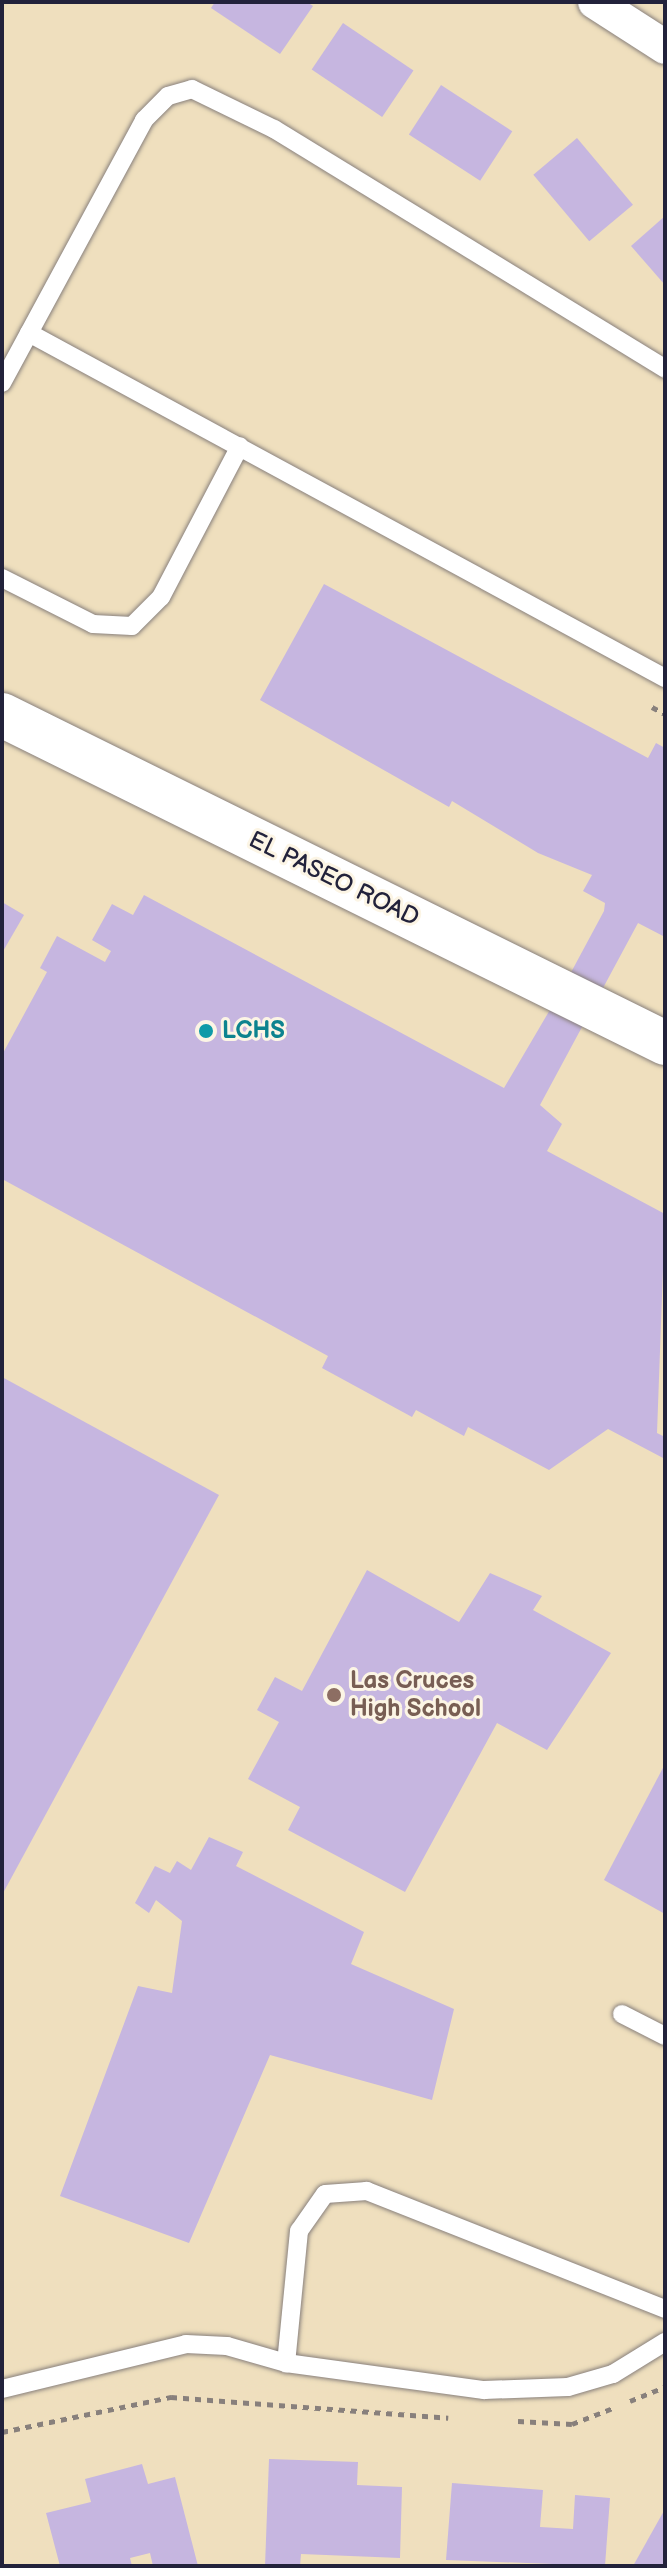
<!DOCTYPE html>
<html>
<head>
<meta charset="utf-8">
<style>
  body { margin:0 }
  #map { position:relative; width:667px; height:2568px; overflow:hidden; background:#efdfbe; font-family:"Balsamiq Sans",sans-serif }
  div>[style] { position:absolute }
  .building>* { inset:0; background:#c6b6e0; transform-origin:0 0 }
  .path>* { height:5px; margin-top:-2.5px; transform-origin:0; background:repeating-linear-gradient(90deg,#88807c 0 6px,transparent 0 12px) }
  .roads { filter:drop-shadow(0 0 2px #88807c) drop-shadow(0 0 2px #88807c) }
  .lane>* { height:18px; margin:-9px; padding:0 9px; transform-origin:9px; border-radius:9px; background:#fff }
  .street>* { height:34px; margin:-17px; padding:0 17px; transform-origin:17px; border-radius:17px; background:#fff }
  .secondary>* { height:44px; margin:-22px; padding:0 22px; transform-origin:22px; border-radius:22px; background:#fff }
  .dots>* { width:22px; height:22px; translate:-50% -50%; box-sizing:border-box; border:4px solid #fcf5e5; border-radius:50% }
  span { translate:-50% -50%; white-space:nowrap; text-align:center; line-height:1.15; -webkit-text-stroke:6px #fcf5e5; paint-order:stroke }
  .street-label { font-size:24px; color:#22223b }
  .culture-label { font-size:24px; color:#0d838f; font-weight:700 }
  .left { translate:0 -50%; text-align:left }
  .education-label { font-size:24px; color:#785e54; font-weight:700 }
  .frame { position:absolute; inset:0; border:4px solid #22223b; pointer-events:none }
</style>
</head>
<body>
<div id="map">
  <div class="building">
    <i style="clip-path:polygon(215px 2px,307px 2px,313px 6px,280px 54px,211px 8px)"></i>
    <i style="left:343px;top:23px;width:85px;height:56px;rotate:34deg"></i>
    <i style="left:441px;top:85px;width:85px;height:59px;rotate:33deg"></i>
    <i style="left:577px;top:138px;width:87px;height:57px;rotate:50deg"></i>
    <i style="clip-path:polygon(665px 216px,665px 285px,631px 246px)"></i>
    <i style="clip-path:polygon(324px 584px,648px 758px,656px 743px,665px 748px,665px 937px,638px 923px,540px 1105px,562px 1124px,547px 1151px,665px 1214px,657px 1433px,665px 1437px,665px 1459px,608px 1429px,549px 1470px,468px 1427px,464px 1436px,416px 1410px,412px 1417px,322px 1368px,328px 1356px,2px 1179px,2px 1055px,47px 972px,40px 968px,57px 936px,105px 962px,111px 951px,92px 940px,112px 904px,133px 915px,144px 895px,504px 1088px,561px 991px,604px 911px,605px 903px,583px 891px,592px 875px,538px 853px,452px 801px,449px 807px,260px 700px)"></i>
    <i style="clip-path:polygon(2px 902px,24px 915px,2px 953px)"></i>
    <i style="clip-path:polygon(2px 1377px,219px 1495px,2px 1895px)"></i>
    <i style="clip-path:polygon(367px 1570px,459px 1622px,490px 1573px,542px 1596px,533px 1610px,611px 1653px,547px 1750px,497px 1723px,405px 1892px,288px 1830px,300px 1807px,248px 1779px,279px 1722px,257px 1710px,275px 1677px,302px 1691px)"></i>
    <i style="clip-path:polygon(665px 1764px,665px 1914px,604px 1880px)"></i>
    <i style="clip-path:polygon(209px 1837px,243px 1852px,236px 1866px,364px 1932px,351px 1964px,454px 2009px,432px 2100px,270px 2055px,189px 2243px,60px 2196px,138px 1986px,172px 1993px,182px 1921px,156px 1900px,149px 1913px,135px 1903px,155px 1866px,170px 1873px,177px 1861px,191px 1870px)"></i>
    <i style="clip-path:polygon(269px 2459px,358px 2462px,357px 2485px,402px 2487px,400px 2558px,301px 2554px,300px 2566px,265px 2566px)"></i>
    <i style="clip-path:polygon(142px 2464px,148px 2484px,175px 2477px,198px 2566px,153px 2566px,150px 2553px,130px 2558px,132px 2566px,60px 2566px,46px 2513px,91px 2502px,85px 2479px)"></i>
    <i style="clip-path:polygon(452px 2483px,543px 2490px,540px 2527px,573px 2529px,575px 2495px,610px 2498px,605px 2566px,446px 2560px)"></i>
    <i style="clip-path:polygon(665px 2509px,665px 2566px,633px 2566px)"></i>
  </div>
  <div class="path">
    <i style="left:652px;top:707px;width:15px;rotate:28deg"></i>
    <i style="left:630px;top:2401px;width:38px;rotate:-22deg"></i>
    <i style="left:518px;top:2421px;width:54px;rotate:3.2deg"></i>
    <i style="left:572px;top:2424px;width:44px;rotate:-21.3deg"></i>
    <i style="left:2px;top:2432px;width:173px;rotate:-11.7deg"></i>
    <i style="left:171px;top:2397px;width:278px;rotate:4.3deg"></i>
  </div>
  <div class="roads">
    <div class="lane">
      <i style="left:29px;top:333px;width:724px;rotate:28.48deg"></i>
      <i style="left:2px;top:383px;width:299px;rotate:-61.6deg"></i>
      <i style="left:144px;top:120px;width:34px;rotate:-45deg"></i>
      <i style="left:168px;top:96px;width:25px;rotate:-16deg"></i>
      <i style="left:192px;top:89px;width:91px;rotate:26deg"></i>
      <i style="left:274px;top:129px;width:459px;rotate:31.5deg"></i>
      <i style="left:2px;top:578px;width:102px;rotate:26.8deg"></i>
      <i style="left:93px;top:624px;width:39px;rotate:3deg"></i>
      <i style="left:132px;top:626px;width:41px;rotate:-45deg"></i>
      <i style="left:161px;top:597px;width:170px;rotate:-62.4deg"></i>
      <i style="left:622px;top:2014px;width:48px;rotate:27.1deg"></i>
      <i style="left:665px;top:2309px;width:321px;rotate:-158.4deg"></i>
      <i style="left:367px;top:2191px;width:42px;rotate:175.9deg"></i>
      <i style="left:325px;top:2194px;width:45px;rotate:125.1deg"></i>
      <i style="left:299px;top:2231px;width:133px;rotate:95.6deg"></i>
      <i style="left:286px;top:2363px;width:200px;rotate:7.8deg"></i>
      <i style="left:484px;top:2390px;width:84px;rotate:-2deg"></i>
      <i style="left:568px;top:2387px;width:47px;rotate:-16.1deg"></i>
      <i style="left:613px;top:2374px;width:61px;rotate:-31.6deg"></i>
      <i style="left:2px;top:2389px;width:189px;rotate:-13.7deg"></i>
      <i style="left:186px;top:2344px;width:41px;rotate:2.8deg"></i>
      <i style="left:227px;top:2346px;width:61px;rotate:16.1deg"></i>
    </div>
    <div class="street">
      <i style="left:595px;top:2px;width:83px;rotate:32.7deg"></i>
    </div>
    <div class="secondary">
      <i style="left:2px;top:715px;width:740px;rotate:26.32deg"></i>
    </div>
  </div>
  <div class="dots">
    <i style="left:206px;top:1031px;background:#0f9aa8"></i>
    <i style="left:334px;top:1695px;background:#8d6e63"></i>
  </div>
  <div class="street-label">
    <span style="left:334px;top:879px;rotate:26deg">EL PASEO ROAD</span>
  </div>
  <div class="culture-label">
    <span class="left" style="left:222px;top:1031px">LCHS</span>
  </div>
  <div class="education-label">
    <span class="left" style="left:350px;top:1695px">Las Cruces<br>High School</span>
  </div>
  <div class="frame"></div>
</div>
</body>
</html>
